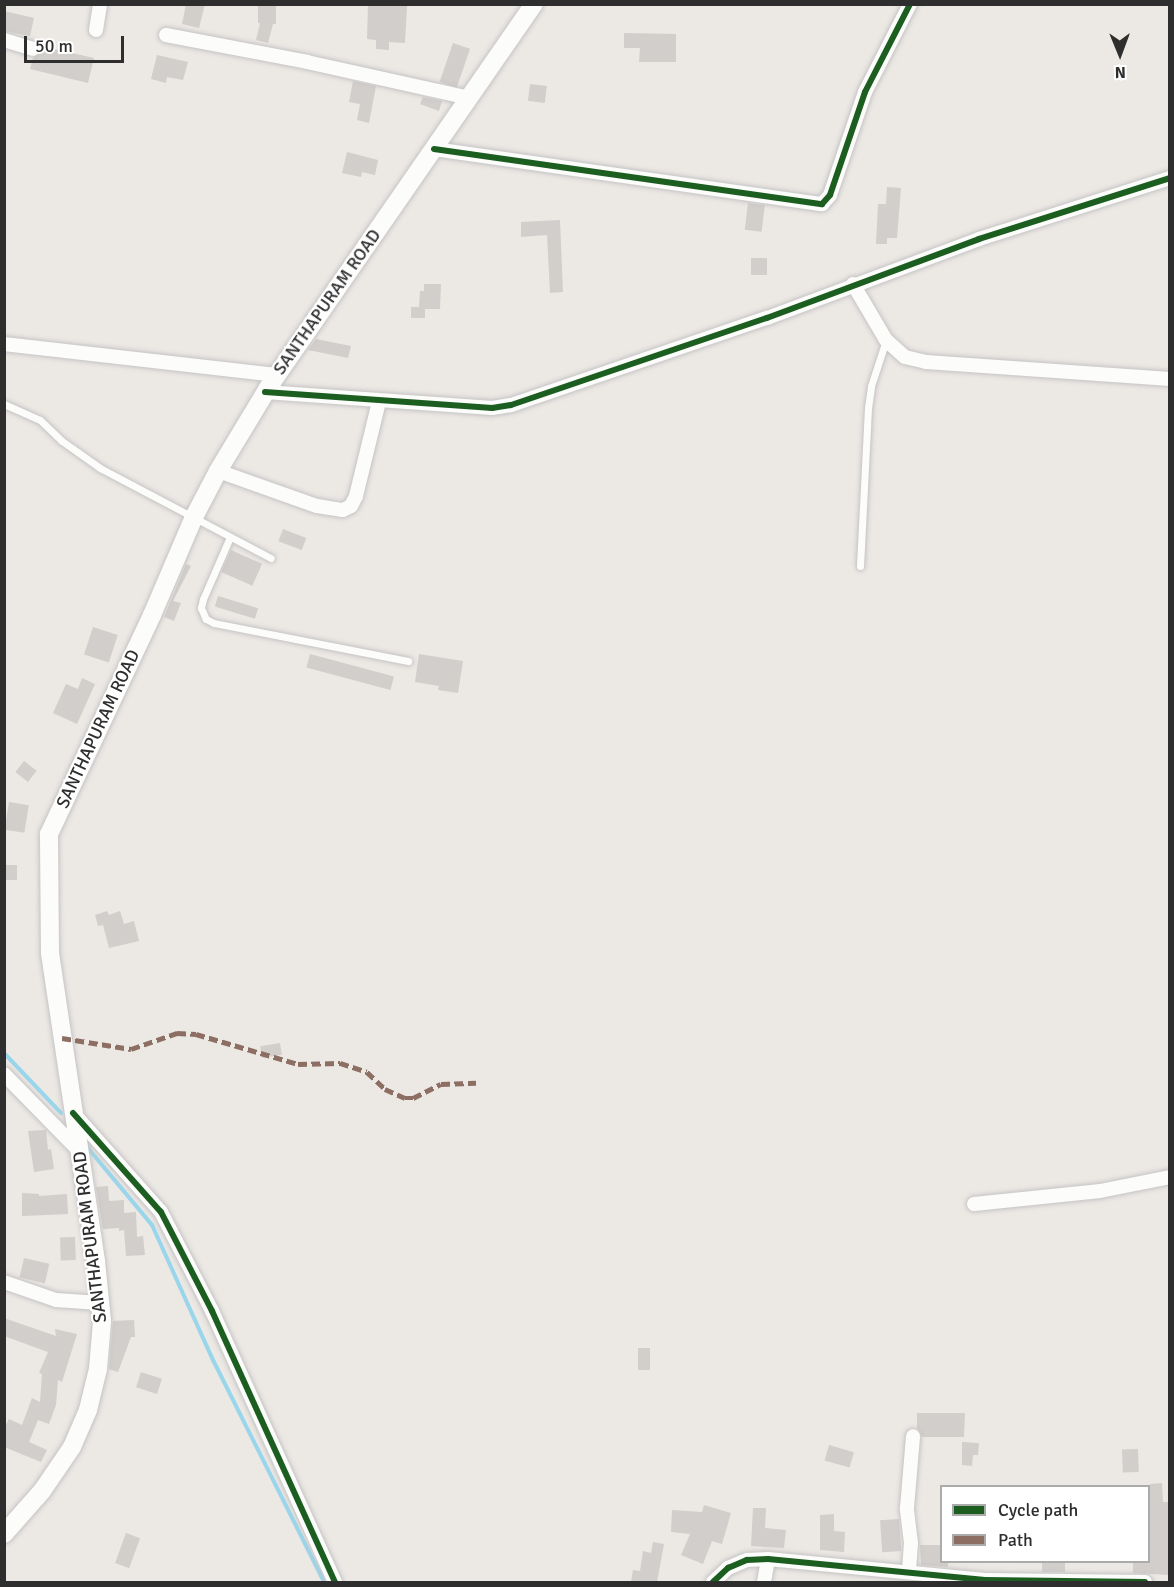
<!DOCTYPE html>
<html>
<head>
<meta charset="utf-8">
<style>
  body { margin:0 }
  #map { position:relative; width:1174px; height:1587px; overflow:hidden; background:#ece8e4; font-family:Signika,sans-serif }
  div>[style] { position:absolute }
  .stream>* { height:4px; margin:-2px; padding:0 2px; transform-origin:2px; border-radius:2px; background:#99d6ec }
  .building>* { inset:0; background:#d1cecb; transform-origin:0 0 }
  .roads { filter:drop-shadow(0 0 2px #c5c4c5) drop-shadow(0 0 2px #c5c4c5) }
  .service>* { height:7px; margin:-3.5px; padding:0 3.5px; transform-origin:3.5px; border-radius:3.5px; background:#fcfcfb }
  .minor>* { height:14px; margin:-7px; padding:0 7px; transform-origin:7px; border-radius:7px; background:#fcfcfb }
  .secondary>* { height:18px; margin:-9px; padding:0 9px; transform-origin:9px; border-radius:9px; background:#fcfcfb }
  .quiet>* { height:4.5px; margin-top:-2.25px; transform-origin:0; background:repeating-linear-gradient(90deg,#8d6e63 0 9px,transparent 0 13.5px) }
  .cycleway>* { height:6px; margin:-3px; padding:0 3px; transform-origin:3px; border-radius:3px; background:#1b5e20 }
  span { translate:-50% -50%; white-space:nowrap; text-align:center; line-height:1.15; -webkit-text-stroke:4.5px #fff; paint-order:stroke }
  .street-label { font-size:18px; color:#2e2e2e }
  .frame { position:absolute; inset:0; border:6px solid #2e2e2e; pointer-events:none }
  .legend { position:absolute; left:940px; top:1485px; width:210px; height:78px; box-sizing:border-box; background:#fff; border:2px solid #ababab; margin:0; padding:8px 10px; list-style:none; font-size:18px; color:#2e2e2e }
  .legend li { display:flex; align-items:center; gap:12px; height:30px }
  .legend b { width:30px; border:2px solid #ababab }
  .north { position:absolute; left:1090px; top:24px; width:60px; height:60px; -webkit-text-stroke:4px #fff; paint-order:stroke; rotate:179deg; font-size:16px; font-weight:700; line-height:24px; text-align:center; color:#2e2e2e }
  .north::after { content:''; display:block; margin:auto; width:21px; height:27px; background:#2e2e2e; clip-path:polygon(50% 0,100% 100%,50% 72%,0 100%) }
  .scale { position:absolute; left:24px; top:36px; width:100px; height:27px; box-sizing:border-box; border:3px solid #2e2e2e; border-top:0; padding-left:8px; font-size:18px; line-height:21px; white-space:nowrap; color:#2e2e2e; -webkit-text-stroke:4px #fff; paint-order:stroke }
</style>
</head>
<body>
<div id="map">
  <div class="stream">
    <i style="left:4px;top:1053px;width:83px;rotate:46.5deg"></i>
    <i style="left:87px;top:1147px;width:102px;rotate:50.2deg"></i>
    <i style="left:152px;top:1225px;width:148px;rotate:65.7deg"></i>
    <i style="left:213px;top:1360px;width:248px;rotate:63.4deg"></i>
  </div>
  <div class="building">
    <i style="clip-path:polygon(186px 4px,205px 4px,199px 28px,182px 24px)"></i>
    <i style="clip-path:polygon(258px 4px,276px 4px,276px 24px,273px 24px,268px 43px,256px 40px,260px 23px,258px 23px)"></i>
    <i style="clip-path:polygon(368px 5px,407px 6px,405px 43px,389px 42px,389px 50px,376px 49px,376px 40px,367px 39px)"></i>
    <i style="clip-path:polygon(4px 11px,34px 18px,30px 36px,4px 31px)"></i>
    <i style="clip-path:polygon(624px 33px,676px 34px,676px 62px,639px 62px,640px 48px,624px 48px)"></i>
    <i style="left:453px;top:43px;width:18px;height:41px;rotate:19deg"></i>
    <i style="clip-path:polygon(41px 46px,94px 58px,88px 83px,30px 69px,33px 58px,41px 52px)"></i>
    <i style="clip-path:polygon(157px 55px,188px 62px,183px 80px,167px 77px,166px 83px,151px 79px)"></i>
    <i style="clip-path:polygon(353px 81px,376px 86px,369px 123px,357px 120px,360px 104px,349px 102px)"></i>
    <i style="left:530px;top:84px;width:17px;height:17px;rotate:7deg"></i>
    <i style="clip-path:polygon(423px 97px,442px 101px,439px 111px,420px 104px)"></i>
    <i style="clip-path:polygon(347px 152px,378px 160px,375px 175px,362px 172px,361px 177px,342px 173px)"></i>
    <i style="clip-path:polygon(887px 187px,901px 188px,897px 238px,887px 238px,887px 244px,876px 244px,878px 204px,886px 204px)"></i>
    <i style="left:748px;top:203px;width:17px;height:27px;rotate:7deg"></i>
    <i style="clip-path:polygon(560px 220px,563px 292px,550px 293px,547px 235px,521px 237px,521px 222px)"></i>
    <i style="left:751px;top:258px;width:16px;height:17px"></i>
    <i style="clip-path:polygon(424px 284px,441px 284px,440px 309px,425px 309px,425px 318px,411px 318px,411px 307px,419px 307px,420px 291px,424px 291px)"></i>
    <i style="clip-path:polygon(316px 339px,351px 346px,348px 358px,308px 350px)"></i>
    <i style="left:283px;top:529px;width:25px;height:13px;rotate:21deg"></i>
    <i style="left:231px;top:550px;width:34px;height:24px;rotate:24deg"></i>
    <i style="clip-path:polygon(186px 564px,191px 566px,173px 601px,181px 603px,174px 621px,164px 617px)"></i>
    <i style="left:218px;top:596px;width:42px;height:11px;rotate:17deg"></i>
    <i style="left:93px;top:627px;width:26px;height:29px;rotate:18deg"></i>
    <i style="left:310px;top:654px;width:87px;height:14px;rotate:15deg"></i>
    <i style="clip-path:polygon(419px 654px,463px 661px,458px 693px,438px 690px,439px 686px,415px 682px)"></i>
    <i style="clip-path:polygon(82px 678px,95px 684px,77px 724px,53px 713px,66px 684px,78px 689px)"></i>
    <i style="left:24px;top:761px;width:16px;height:14px;rotate:38deg"></i>
    <i style="left:9px;top:802px;width:20px;height:28px;rotate:9deg"></i>
    <i style="left:4px;top:865px;width:13px;height:15px"></i>
    <i style="clip-path:polygon(107px 911px,109px 915px,120px 911px,124px 924px,134px 921px,139px 941px,109px 948px,103px 925px,98px 926px,95px 915px)"></i>
    <i style="left:280px;top:1043px;width:12px;height:20px;rotate:81deg"></i>
    <i style="clip-path:polygon(46px 1130px,48px 1150px,51px 1149px,54px 1169px,34px 1172px,28px 1131px)"></i>
    <i style="clip-path:polygon(108px 1186px,109px 1201px,124px 1200px,124px 1213px,136px 1212px,137px 1237px,143px 1236px,145px 1255px,126px 1256px,124px 1230px,119px 1231px,119px 1228px,103px 1229px,96px 1187px)"></i>
    <i style="clip-path:polygon(22px 1193px,39px 1194px,39px 1196px,67px 1194px,68px 1214px,22px 1216px)"></i>
    <i style="left:75px;top:1237px;width:23px;height:15px;rotate:88deg"></i>
    <i style="left:24px;top:1258px;width:26px;height:20px;rotate:13deg"></i>
    <i style="clip-path:polygon(4px 1318px,56px 1336px,55px 1329px,77px 1334px,62px 1382px,58px 1380px,56px 1405px,49px 1424px,38px 1420px,29px 1442px,47px 1450px,41px 1462px,4px 1447px,4px 1428px,9px 1419px,22px 1425px,32px 1398px,40px 1402px,42px 1374px,39px 1373px,48px 1352px,4px 1336px)"></i>
    <i style="clip-path:polygon(134px 1320px,135px 1337px,131px 1337px,118px 1372px,109px 1369px,113px 1321px)"></i>
    <i style="left:638px;top:1348px;width:12px;height:22px"></i>
    <i style="left:141px;top:1372px;width:22px;height:16px;rotate:18deg"></i>
    <i style="clip-path:polygon(917px 1413px,965px 1413px,964px 1437px,922px 1437px,917px 1428px)"></i>
    <i style="clip-path:polygon(962px 1442px,979px 1443px,978px 1455px,973px 1455px,972px 1466px,962px 1465px)"></i>
    <i style="left:829px;top:1445px;width:26px;height:16px;rotate:16deg"></i>
    <i style="left:1138px;top:1449px;width:23px;height:16px;rotate:88deg"></i>
    <i style="clip-path:polygon(1162px 1483px,1163px 1502px,1170px 1502px,1170px 1575px,1133px 1573px,1133px 1562px,1149px 1562px,1150px 1484px)"></i>
    <i style="clip-path:polygon(704px 1505px,731px 1513px,722px 1544px,712px 1541px,703px 1564px,681px 1555px,690px 1534px,671px 1532px,672px 1510px,702px 1512px)"></i>
    <i style="clip-path:polygon(753px 1508px,766px 1508px,765px 1528px,786px 1530px,784px 1548px,751px 1546px)"></i>
    <i style="clip-path:polygon(834px 1514px,834px 1531px,845px 1532px,844px 1552px,820px 1550px,820px 1515px)"></i>
    <i style="left:899px;top:1519px;width:32px;height:19px;rotate:86deg"></i>
    <i style="left:126px;top:1533px;width:15px;height:32px;rotate:20deg"></i>
    <i style="clip-path:polygon(653px 1542px,664px 1544px,657px 1582px,631px 1582px,633px 1570px,640px 1571px,643px 1551px,651px 1553px)"></i>
    <i style="clip-path:polygon(920px 1545px,942px 1545px,942px 1562px,948px 1562px,948px 1567px,921px 1565px)"></i>
    <i style="left:1042px;top:1562px;width:23px;height:10px"></i>
  </div>
  <div class="roads">
    <div class="service">
      <i style="left:4px;top:404px;width:39px;rotate:24deg"></i>
      <i style="left:40px;top:420px;width:30px;rotate:44deg"></i>
      <i style="left:62px;top:441px;width:47px;rotate:35.4deg"></i>
      <i style="left:100px;top:468px;width:193px;rotate:27.8deg"></i>
      <i style="left:230px;top:537px;width:68px;rotate:113.5deg"></i>
      <i style="left:203px;top:599px;width:9px;rotate:103deg"></i>
      <i style="left:201px;top:608px;width:12px;rotate:66deg"></i>
      <i style="left:206px;top:619px;width:9px;rotate:27deg"></i>
      <i style="left:214px;top:623px;width:198px;rotate:11.1deg"></i>
      <i style="left:860px;top:566px;width:158px;rotate:-87.1deg"></i>
      <i style="left:868px;top:408px;width:22px;rotate:-82deg"></i>
      <i style="left:871px;top:386px;width:48px;rotate:-71.9deg"></i>
    </div>
    <div class="minor">
      <i style="left:96px;top:30px;width:26px;rotate:-81deg"></i>
      <i style="left:166px;top:35px;width:144px;rotate:10.8deg"></i>
      <i style="left:307px;top:62px;width:167px;rotate:12.5deg"></i>
      <i style="left:4px;top:40px;width:30px;rotate:17deg"></i>
      <i style="left:434px;top:149px;width:392px;rotate:8.1deg"></i>
      <i style="left:822px;top:204px;width:12px;rotate:-48deg"></i>
      <i style="left:830px;top:195px;width:109px;rotate:-71.2deg"></i>
      <i style="left:865px;top:92px;width:99px;rotate:-62.9deg"></i>
      <i style="left:853px;top:284px;width:65px;rotate:59.5deg"></i>
      <i style="left:886px;top:340px;width:25px;rotate:42deg"></i>
      <i style="left:905px;top:357px;width:22px;rotate:13deg"></i>
      <i style="left:926px;top:362px;width:245px;rotate:4deg"></i>
      <i style="left:4px;top:344px;width:274px;rotate:6.5deg"></i>
      <i style="left:265px;top:392px;width:228px;rotate:4deg"></i>
      <i style="left:492px;top:408px;width:19px;rotate:-9deg"></i>
      <i style="left:511px;top:405px;width:270px;rotate:-18.8deg"></i>
      <i style="left:767px;top:318px;width:226px;rotate:-20.4deg"></i>
      <i style="left:979px;top:239px;width:201px;rotate:-17.7deg"></i>
      <i style="left:218px;top:471px;width:105px;rotate:19.5deg"></i>
      <i style="left:317px;top:506px;width:26px;rotate:9deg"></i>
      <i style="left:343px;top:510px;width:9px;rotate:-27deg"></i>
      <i style="left:351px;top:506px;width:11px;rotate:-63deg"></i>
      <i style="left:356px;top:496px;width:97px;rotate:-76.3deg"></i>
      <i style="left:4px;top:1074px;width:110px;rotate:45.7deg"></i>
      <i style="left:74px;top:1114px;width:131px;rotate:48.4deg"></i>
      <i style="left:161px;top:1212px;width:111px;rotate:62.7deg"></i>
      <i style="left:212px;top:1311px;width:298px;rotate:65.6deg"></i>
      <i style="left:974px;top:1204px;width:127px;rotate:-5.9deg"></i>
      <i style="left:1100px;top:1191px;width:71px;rotate:-11.3deg"></i>
      <i style="left:4px;top:1282px;width:55px;rotate:19.1deg"></i>
      <i style="left:56px;top:1300px;width:44px;rotate:3.9deg"></i>
      <i style="left:909px;top:1571px;width:28px;rotate:-86deg"></i>
      <i style="left:911px;top:1543px;width:35px;rotate:-97deg"></i>
      <i style="left:907px;top:1508px;width:72px;rotate:-85.2deg"></i>
      <i style="left:713px;top:1582px;width:21px;rotate:-43deg"></i>
      <i style="left:728px;top:1568px;width:21px;rotate:-23deg"></i>
      <i style="left:747px;top:1560px;width:21px;rotate:-3deg"></i>
      <i style="left:768px;top:1559px;width:218px;rotate:5.5deg"></i>
      <i style="left:985px;top:1580px;width:160px;rotate:0.7deg"></i>
      <i style="left:764px;top:1582px;width:23px;rotate:-80deg"></i>
    </div>
    <div class="secondary">
      <i style="left:4px;top:1534px;width:57px;rotate:-48.5deg"></i>
      <i style="left:42px;top:1491px;width:53px;rotate:-55.7deg"></i>
      <i style="left:72px;top:1447px;width:40px;rotate:-66.6deg"></i>
      <i style="left:88px;top:1410px;width:42px;rotate:-76.3deg"></i>
      <i style="left:98px;top:1369px;width:48px;rotate:-85.2deg"></i>
      <i style="left:102px;top:1321px;width:60px;rotate:-95.7deg"></i>
      <i style="left:96px;top:1261px;width:311px;rotate:-98.5deg"></i>
      <i style="left:50px;top:953px;width:119px;rotate:-90.5deg"></i>
      <i style="left:49px;top:834px;width:242px;rotate:-64.8deg"></i>
      <i style="left:152px;top:615px;width:107px;rotate:-66.8deg"></i>
      <i style="left:194px;top:517px;width:52px;rotate:-62.4deg"></i>
      <i style="left:218px;top:471px;width:97px;rotate:-58.9deg"></i>
      <i style="left:268px;top:388px;width:467px;rotate:-55.3deg"></i>
    </div>
  </div>
  <div class="quiet">
    <i style="left:62px;top:1038px;width:70px;rotate:9.1deg"></i>
    <i style="left:131px;top:1049px;width:49px;rotate:-19.2deg"></i>
    <i style="left:177px;top:1033px;width:19px;rotate:3deg"></i>
    <i style="left:196px;top:1034px;width:106px;rotate:16.4deg"></i>
    <i style="left:298px;top:1064px;width:42px;rotate:-1.4deg"></i>
    <i style="left:340px;top:1063px;width:28px;rotate:18deg"></i>
    <i style="left:367px;top:1072px;width:25px;rotate:43deg"></i>
    <i style="left:385px;top:1089px;width:22px;rotate:24deg"></i>
    <i style="left:405px;top:1098px;width:8px"></i>
    <i style="left:413px;top:1098px;width:31px;rotate:-27deg"></i>
    <i style="left:441px;top:1084px;width:35px;rotate:-2deg"></i>
  </div>
  <div class="cycleway">
    <i style="left:434px;top:149px;width:392px;rotate:8.1deg"></i>
    <i style="left:822px;top:204px;width:12px;rotate:-48deg"></i>
    <i style="left:830px;top:195px;width:109px;rotate:-71.2deg"></i>
    <i style="left:865px;top:92px;width:99px;rotate:-62.9deg"></i>
    <i style="left:265px;top:392px;width:228px;rotate:4deg"></i>
    <i style="left:492px;top:408px;width:19px;rotate:-9deg"></i>
    <i style="left:511px;top:405px;width:270px;rotate:-18.8deg"></i>
    <i style="left:767px;top:318px;width:226px;rotate:-20.4deg"></i>
    <i style="left:979px;top:239px;width:201px;rotate:-17.7deg"></i>
    <i style="left:73px;top:1113px;width:132px;rotate:48.4deg"></i>
    <i style="left:161px;top:1212px;width:111px;rotate:62.7deg"></i>
    <i style="left:212px;top:1311px;width:298px;rotate:65.6deg"></i>
    <i style="left:713px;top:1582px;width:21px;rotate:-43deg"></i>
    <i style="left:728px;top:1568px;width:21px;rotate:-23deg"></i>
    <i style="left:747px;top:1560px;width:21px;rotate:-3deg"></i>
    <i style="left:768px;top:1559px;width:218px;rotate:5.5deg"></i>
    <i style="left:985px;top:1580px;width:160px;rotate:0.7deg"></i>
  </div>
  <div class="street-label">
    <span style="left:327px;top:302px;rotate:-55deg">SANTHAPURAM ROAD</span>
    <span style="left:98px;top:729px;rotate:-65deg">SANTHAPURAM ROAD</span>
    <span style="left:90px;top:1237px;rotate:-97deg">SANTHAPURAM ROAD</span>
  </div>
  <div class="frame"></div>
  <ul class="legend">
  <li><b style="height:8px;background:#1b5e20"></b>Cycle path</li>
  <li><b style="height:8px;background:#8d6e63"></b>Path</li>
  </ul>
  <div class="north">N</div>
  <div class="scale">50 m</div>
</div>
</body>
</html>
